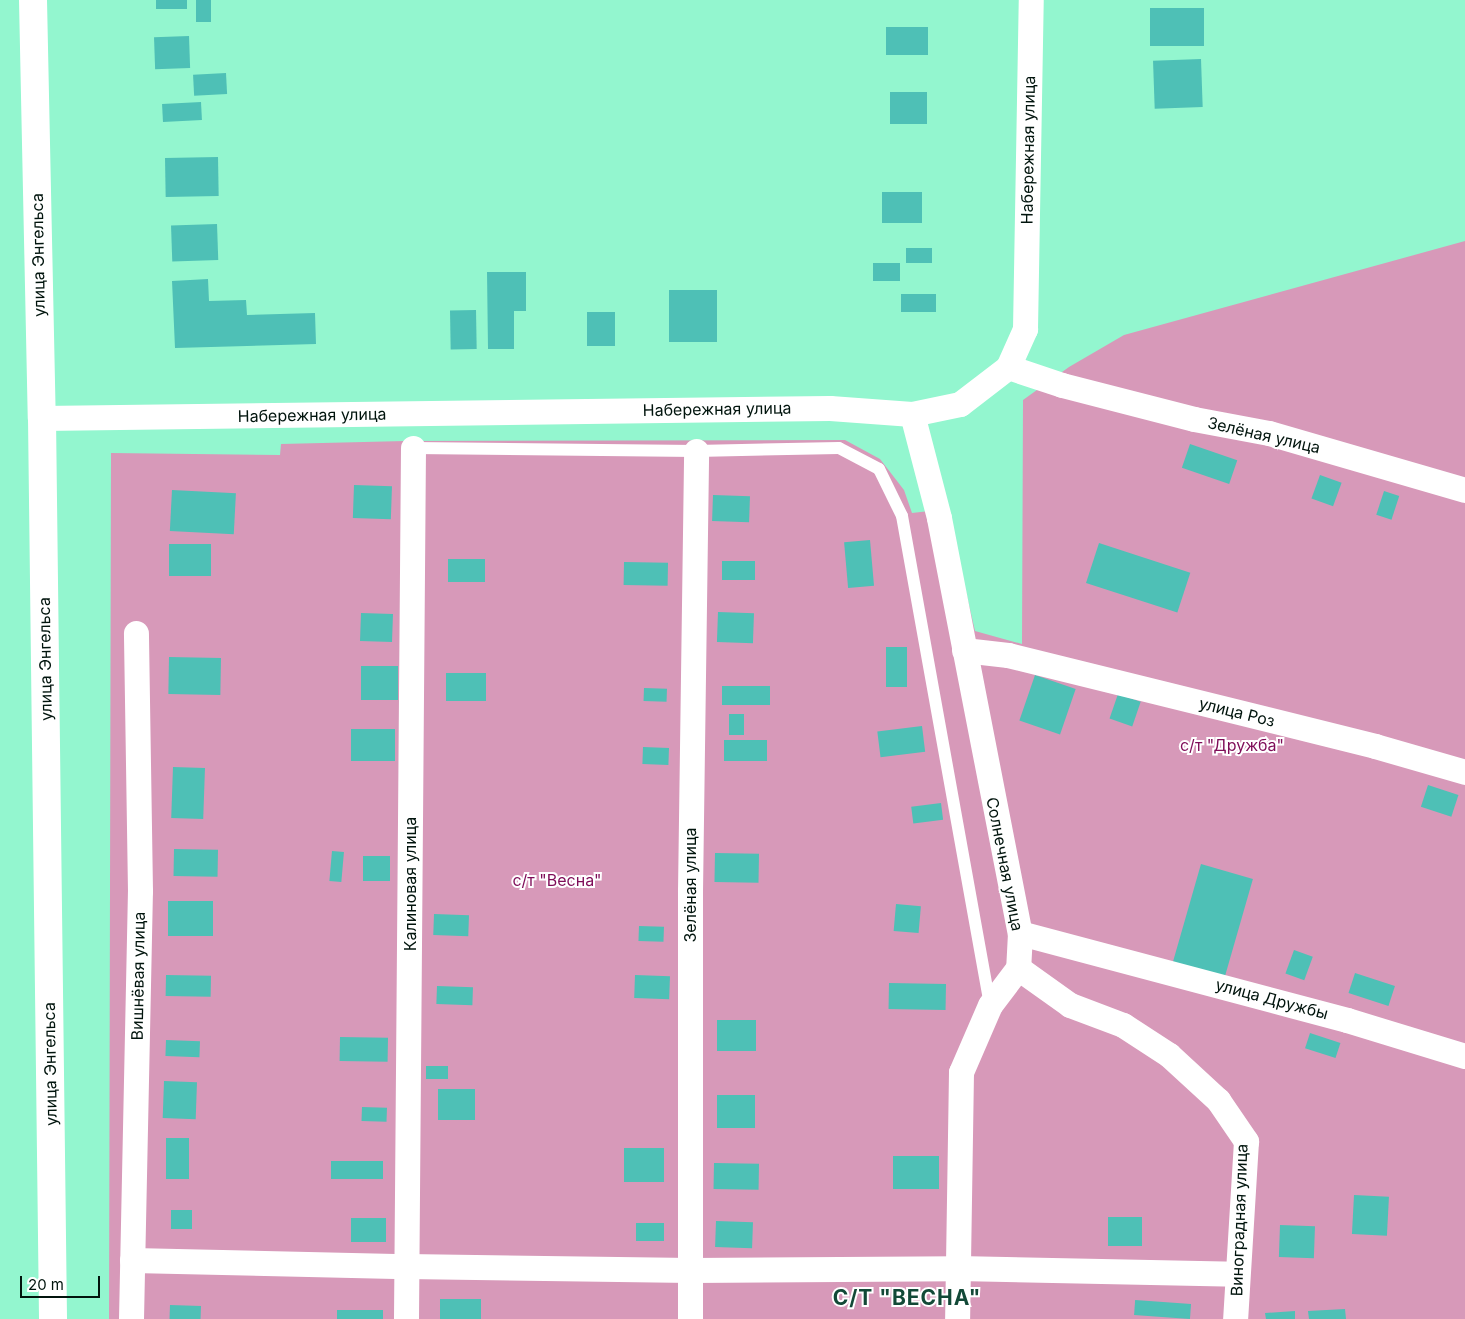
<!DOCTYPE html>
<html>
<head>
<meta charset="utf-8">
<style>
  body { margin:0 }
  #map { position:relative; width:1465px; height:1319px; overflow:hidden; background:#93f6cf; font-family:Inter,sans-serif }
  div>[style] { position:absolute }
  .green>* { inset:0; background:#d799b9 }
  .building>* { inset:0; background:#4ec0b6; transform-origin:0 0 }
  .service>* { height:12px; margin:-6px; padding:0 6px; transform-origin:6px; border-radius:6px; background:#fff }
  .minor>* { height:25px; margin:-12.5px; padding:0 12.5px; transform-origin:12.5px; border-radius:12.5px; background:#fff }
  .tertiary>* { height:28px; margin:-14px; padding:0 14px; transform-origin:14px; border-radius:14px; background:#fff }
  span { translate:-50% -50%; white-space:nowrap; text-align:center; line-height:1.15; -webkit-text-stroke:4px #fff; paint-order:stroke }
  .street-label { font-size:16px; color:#01140d }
  .park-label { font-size:16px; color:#7e0c58 }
  .district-label { font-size:21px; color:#124937; font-weight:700; letter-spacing:1px }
  .scale { position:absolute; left:20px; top:1276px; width:80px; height:22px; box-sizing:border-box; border:2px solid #01140d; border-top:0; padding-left:6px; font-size:15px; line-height:18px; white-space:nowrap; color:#01140d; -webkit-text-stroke:4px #fff; paint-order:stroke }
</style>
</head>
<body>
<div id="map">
  <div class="green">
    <i style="clip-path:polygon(1465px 241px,1465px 1319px,109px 1319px,111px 453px,280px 455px,281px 444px,405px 441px,845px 440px,880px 459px,904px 490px,912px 513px,947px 509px,975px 631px,1022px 644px,1023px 400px,1069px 367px,1124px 335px)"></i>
  </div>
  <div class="building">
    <i style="left:156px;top:0;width:31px;height:9px"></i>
    <i style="left:196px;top:0;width:15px;height:22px"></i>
    <i style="left:1150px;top:8px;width:54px;height:38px"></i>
    <i style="left:886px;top:27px;width:42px;height:28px"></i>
    <i style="left:189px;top:36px;width:32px;height:35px;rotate:88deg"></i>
    <i style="left:1201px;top:59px;width:48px;height:48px;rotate:88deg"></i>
    <i style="left:226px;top:73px;width:21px;height:33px;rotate:87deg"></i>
    <i style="left:890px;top:92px;width:37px;height:32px"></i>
    <i style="left:201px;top:102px;width:18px;height:39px;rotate:87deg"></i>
    <i style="left:218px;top:157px;width:39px;height:53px;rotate:89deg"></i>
    <i style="left:882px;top:192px;width:40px;height:31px"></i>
    <i style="left:217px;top:224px;width:36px;height:46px;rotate:88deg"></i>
    <i style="left:906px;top:248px;width:26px;height:15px"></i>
    <i style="left:873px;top:263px;width:27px;height:18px"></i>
    <i style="clip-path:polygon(487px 272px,526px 272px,526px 311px,514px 311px,514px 349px,488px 349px)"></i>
    <i style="clip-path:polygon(208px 279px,209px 301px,246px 300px,247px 315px,315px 313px,316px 344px,175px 348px,172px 281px)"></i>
    <i style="left:717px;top:290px;width:52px;height:48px;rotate:90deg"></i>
    <i style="left:901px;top:294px;width:35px;height:18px"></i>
    <i style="left:476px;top:310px;width:39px;height:26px;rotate:89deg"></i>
    <i style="left:587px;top:312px;width:28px;height:34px"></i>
    <i style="left:1190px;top:444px;width:50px;height:25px;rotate:19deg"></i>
    <i style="left:1320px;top:475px;width:23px;height:25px;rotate:20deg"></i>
    <i style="left:354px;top:485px;width:38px;height:33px;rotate:2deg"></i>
    <i style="left:172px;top:490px;width:64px;height:41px;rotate:3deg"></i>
    <i style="left:1384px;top:491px;width:16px;height:25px;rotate:18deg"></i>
    <i style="left:713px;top:495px;width:37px;height:26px;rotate:2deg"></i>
    <i style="left:870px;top:540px;width:46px;height:26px;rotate:85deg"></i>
    <i style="left:1099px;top:543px;width:96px;height:42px;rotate:18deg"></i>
    <i style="left:169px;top:544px;width:42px;height:32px"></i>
    <i style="left:448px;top:559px;width:37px;height:23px"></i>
    <i style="left:722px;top:561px;width:33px;height:19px"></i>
    <i style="left:624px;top:562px;width:44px;height:23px;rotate:1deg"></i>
    <i style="left:718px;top:612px;width:36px;height:30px;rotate:2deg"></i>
    <i style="left:361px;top:613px;width:32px;height:28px;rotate:2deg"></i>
    <i style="left:886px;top:647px;width:21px;height:40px"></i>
    <i style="left:169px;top:657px;width:52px;height:37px;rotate:1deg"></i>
    <i style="left:361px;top:666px;width:37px;height:34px"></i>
    <i style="left:446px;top:673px;width:40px;height:28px"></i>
    <i style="left:1035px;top:675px;width:43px;height:48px;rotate:19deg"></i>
    <i style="left:722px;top:686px;width:48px;height:19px"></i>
    <i style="left:644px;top:688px;width:23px;height:13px;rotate:2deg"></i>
    <i style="left:1118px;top:694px;width:24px;height:26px;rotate:19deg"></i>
    <i style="left:729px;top:714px;width:15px;height:21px"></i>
    <i style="left:922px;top:726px;width:26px;height:45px;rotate:83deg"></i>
    <i style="left:351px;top:729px;width:44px;height:32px"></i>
    <i style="left:724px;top:740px;width:43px;height:21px"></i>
    <i style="left:643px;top:747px;width:26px;height:17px;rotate:2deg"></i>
    <i style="left:173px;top:767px;width:32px;height:51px;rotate:2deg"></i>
    <i style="left:1428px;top:785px;width:32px;height:23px;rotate:18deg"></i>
    <i style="left:941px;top:803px;width:17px;height:30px;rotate:83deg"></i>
    <i style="left:174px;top:849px;width:44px;height:27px;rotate:1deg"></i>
    <i style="left:332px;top:851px;width:12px;height:30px;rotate:5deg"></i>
    <i style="left:715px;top:853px;width:44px;height:29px;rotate:1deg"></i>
    <i style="left:363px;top:856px;width:27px;height:25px"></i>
    <i style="left:1201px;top:864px;width:54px;height:104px;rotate:16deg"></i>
    <i style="left:168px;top:901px;width:45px;height:35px"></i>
    <i style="left:896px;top:904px;width:25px;height:27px;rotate:5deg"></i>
    <i style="left:434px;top:914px;width:35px;height:21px;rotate:2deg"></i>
    <i style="left:639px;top:926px;width:25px;height:15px;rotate:2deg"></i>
    <i style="left:1294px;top:950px;width:20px;height:25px;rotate:20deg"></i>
    <i style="left:1355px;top:973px;width:42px;height:21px;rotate:18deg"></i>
    <i style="left:166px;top:975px;width:45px;height:21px;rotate:1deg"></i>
    <i style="left:635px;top:975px;width:35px;height:23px;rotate:2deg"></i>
    <i style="left:889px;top:983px;width:57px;height:26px;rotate:1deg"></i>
    <i style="left:437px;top:986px;width:36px;height:18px;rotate:2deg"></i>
    <i style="left:717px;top:1020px;width:39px;height:31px"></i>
    <i style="left:1310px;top:1033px;width:32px;height:16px;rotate:18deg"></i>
    <i style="left:340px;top:1037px;width:48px;height:24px;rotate:1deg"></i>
    <i style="left:166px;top:1040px;width:34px;height:16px;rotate:2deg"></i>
    <i style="left:426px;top:1066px;width:22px;height:13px"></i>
    <i style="left:164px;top:1081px;width:33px;height:37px;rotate:2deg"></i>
    <i style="left:438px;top:1089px;width:37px;height:31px"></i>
    <i style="left:717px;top:1095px;width:38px;height:33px"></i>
    <i style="left:362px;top:1107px;width:25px;height:14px;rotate:2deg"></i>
    <i style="left:166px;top:1138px;width:23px;height:41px"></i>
    <i style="left:624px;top:1148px;width:40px;height:34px"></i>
    <i style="left:939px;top:1156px;width:33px;height:46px;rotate:90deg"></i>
    <i style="left:331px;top:1161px;width:52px;height:18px"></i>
    <i style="left:714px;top:1163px;width:45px;height:26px;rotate:1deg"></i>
    <i style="left:1354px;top:1195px;width:35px;height:39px;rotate:3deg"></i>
    <i style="left:171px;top:1210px;width:21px;height:19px"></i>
    <i style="left:1108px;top:1217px;width:34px;height:29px"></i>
    <i style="left:351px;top:1218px;width:35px;height:24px"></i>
    <i style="left:716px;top:1221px;width:37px;height:26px;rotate:2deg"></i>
    <i style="left:636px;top:1223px;width:28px;height:18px"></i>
    <i style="left:1280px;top:1225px;width:35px;height:32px;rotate:2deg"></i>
    <i style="left:440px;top:1299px;width:41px;height:20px"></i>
    <i style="left:1191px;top:1304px;width:15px;height:56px;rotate:94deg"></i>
    <i style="left:170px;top:1305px;width:31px;height:14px;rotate:2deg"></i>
    <i style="clip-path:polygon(1345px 1309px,1346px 1319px,1309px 1319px,1308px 1311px)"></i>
    <i style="left:337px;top:1310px;width:46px;height:9px"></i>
    <i style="clip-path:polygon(1295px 1311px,1295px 1319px,1266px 1319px,1265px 1313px)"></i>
  </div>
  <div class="service">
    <i style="left:413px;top:448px;width:283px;rotate:0.6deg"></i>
    <i style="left:696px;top:451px;width:143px;rotate:-1.2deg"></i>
    <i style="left:839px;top:448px;width:45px;rotate:27.7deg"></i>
    <i style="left:879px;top:469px;width:52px;rotate:63.9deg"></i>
    <i style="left:902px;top:516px;width:495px;rotate:79.8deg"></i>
  </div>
  <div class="minor">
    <i style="left:1008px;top:367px;width:57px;rotate:18.4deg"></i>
    <i style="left:1062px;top:385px;width:136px;rotate:14.4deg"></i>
    <i style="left:1194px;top:419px;width:76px;rotate:10.6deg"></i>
    <i style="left:1269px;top:433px;width:204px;rotate:16.2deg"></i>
    <i style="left:912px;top:414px;width:107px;rotate:75.4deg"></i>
    <i style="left:939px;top:518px;width:423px;rotate:79deg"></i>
    <i style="left:1020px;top:933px;width:35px;rotate:93deg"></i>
    <i style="left:1018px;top:968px;width:46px;rotate:127.1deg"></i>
    <i style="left:990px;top:1005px;width:73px;rotate:113.4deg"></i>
    <i style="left:961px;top:1072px;width:247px;rotate:90.9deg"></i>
    <i style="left:42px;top:418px;width:788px;rotate:-0.73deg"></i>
    <i style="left:830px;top:408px;width:82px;rotate:4.2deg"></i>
    <i style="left:912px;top:414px;width:49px;rotate:-11.8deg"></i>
    <i style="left:960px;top:404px;width:61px;rotate:-37.6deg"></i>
    <i style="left:1008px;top:367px;width:42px;rotate:-65.9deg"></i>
    <i style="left:1025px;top:329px;width:329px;rotate:-89deg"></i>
    <i style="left:964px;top:650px;width:44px;rotate:6.5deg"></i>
    <i style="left:1008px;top:655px;width:378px;rotate:13.9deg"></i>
    <i style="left:1375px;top:746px;width:94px;rotate:16.1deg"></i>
    <i style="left:1020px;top:933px;width:338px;rotate:14.9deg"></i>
    <i style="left:1347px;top:1020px;width:123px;rotate:17deg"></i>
    <i style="left:1018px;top:968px;width:64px;rotate:35.4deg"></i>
    <i style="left:1070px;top:1005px;width:57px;rotate:20.7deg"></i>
    <i style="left:1123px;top:1025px;width:55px;rotate:33.1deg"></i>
    <i style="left:1169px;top:1055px;width:67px;rotate:42.6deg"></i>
    <i style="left:1218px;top:1100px;width:50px;rotate:55.7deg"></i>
    <i style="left:1246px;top:1141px;width:178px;rotate:93.5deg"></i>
    <i style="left:132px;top:1260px;width:274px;rotate:1.3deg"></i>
    <i style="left:406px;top:1266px;width:285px;rotate:0.8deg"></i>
    <i style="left:691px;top:1270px;width:266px;rotate:-0.4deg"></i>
    <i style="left:957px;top:1268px;width:279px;rotate:1.2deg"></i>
    <i style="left:131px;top:1319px;width:428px;rotate:-88.8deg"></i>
    <i style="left:140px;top:891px;width:258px;rotate:-90.9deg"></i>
    <i style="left:406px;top:1319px;width:871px;rotate:-89.54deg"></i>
    <i style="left:690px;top:1319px;width:428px;rotate:-90deg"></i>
    <i style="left:690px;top:891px;width:440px;rotate:-89.2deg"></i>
  </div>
  <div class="tertiary">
    <i style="left:33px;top:0;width:418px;rotate:88.8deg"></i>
    <i style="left:42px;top:418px;width:901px;rotate:89.3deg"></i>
  </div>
  <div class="street-label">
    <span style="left:1028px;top:150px;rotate:-89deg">Набережная улица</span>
    <span style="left:38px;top:255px;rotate:-91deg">улица Энгельса</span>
    <span style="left:717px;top:409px;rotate:-1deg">Набережная улица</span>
    <span style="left:312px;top:415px;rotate:-1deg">Набережная улица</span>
    <span style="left:1264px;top:435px;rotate:13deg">Зелёная улица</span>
    <span style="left:45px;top:659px;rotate:-91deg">улица Энгельса</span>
    <span style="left:1237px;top:712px;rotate:14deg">улица Роз</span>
    <span style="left:1005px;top:864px;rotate:79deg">Солнечная улица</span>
    <span style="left:410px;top:884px;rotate:-90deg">Калиновая улица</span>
    <span style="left:690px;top:885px;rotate:-90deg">Зелёная улица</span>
    <span style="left:138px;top:976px;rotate:-89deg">Вишнёвая улица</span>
    <span style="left:1272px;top:999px;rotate:15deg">улица Дружбы</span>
    <span style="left:50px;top:1064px;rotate:-91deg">улица Энгельса</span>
    <span style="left:1239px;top:1220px;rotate:-88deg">Виноградная улица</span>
  </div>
  <div class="park-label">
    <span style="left:1232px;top:745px">с/т "Дружба"</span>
    <span style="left:557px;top:880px">с/т "Весна"</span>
  </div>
  <div class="district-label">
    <span style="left:907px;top:1298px">С/Т "ВЕСНА"</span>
  </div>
  <div class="scale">20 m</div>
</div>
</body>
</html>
